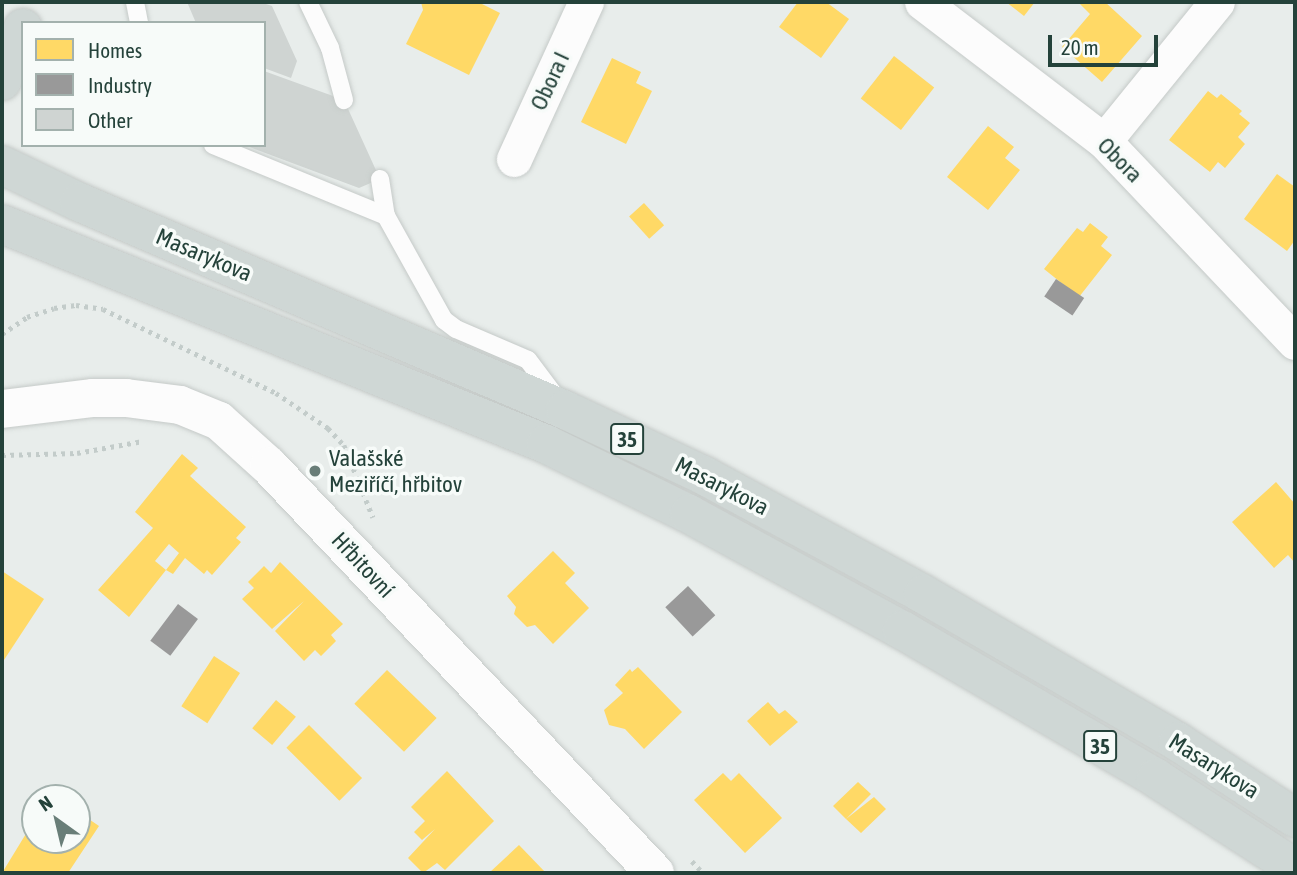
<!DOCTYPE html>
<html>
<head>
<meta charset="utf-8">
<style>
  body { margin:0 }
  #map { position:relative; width:1297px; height:875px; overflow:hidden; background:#e8edeb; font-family:"Asap Condensed",sans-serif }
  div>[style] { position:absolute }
  .homes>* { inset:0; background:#ffd966; transform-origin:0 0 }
  .industry>* { inset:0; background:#999; transform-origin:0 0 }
  .building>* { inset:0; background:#cfd4d2 }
  .path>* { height:4.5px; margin-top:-2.25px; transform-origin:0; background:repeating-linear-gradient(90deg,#c3ccca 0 3.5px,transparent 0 8.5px) }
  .roads { filter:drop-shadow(0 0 2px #c5cac8) drop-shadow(0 0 2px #c5cac8) }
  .lane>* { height:18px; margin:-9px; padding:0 9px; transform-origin:9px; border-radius:9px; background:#fcfcfc }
  .street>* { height:35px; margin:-17.5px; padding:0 17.5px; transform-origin:17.5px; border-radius:17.5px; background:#fcfcfc }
  .secondary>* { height:38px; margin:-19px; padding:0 19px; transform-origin:19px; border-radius:19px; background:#fcfcfc }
  .primary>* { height:38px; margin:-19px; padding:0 19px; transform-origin:19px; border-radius:19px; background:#cfd7d5 }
  .dots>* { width:19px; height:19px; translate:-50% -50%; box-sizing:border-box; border:4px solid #f7fbf9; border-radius:50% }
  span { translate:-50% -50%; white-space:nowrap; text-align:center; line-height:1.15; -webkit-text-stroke:7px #f7fbf9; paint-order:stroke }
  .shield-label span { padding:2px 5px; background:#f7fbf9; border:2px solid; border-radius:5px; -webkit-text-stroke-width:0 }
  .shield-label { font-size:21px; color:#24423a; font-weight:700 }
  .street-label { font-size:23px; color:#24423a }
  .poi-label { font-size:23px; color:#24423a }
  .left { translate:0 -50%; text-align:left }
  .frame { position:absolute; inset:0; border:4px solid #24423a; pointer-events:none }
  .legend { position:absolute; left:21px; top:21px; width:245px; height:126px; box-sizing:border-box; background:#f7fbf9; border:2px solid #a3b1ad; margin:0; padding:9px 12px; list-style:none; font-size:21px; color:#24423a }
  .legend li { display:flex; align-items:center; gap:14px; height:35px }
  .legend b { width:35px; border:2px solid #a3b1ad }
  .north { position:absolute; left:21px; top:784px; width:70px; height:70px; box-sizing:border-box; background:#f7fbf9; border:2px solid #a3b1ad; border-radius:50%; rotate:326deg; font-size:19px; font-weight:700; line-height:28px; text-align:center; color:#24423a }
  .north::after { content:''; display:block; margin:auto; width:24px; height:32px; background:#697e78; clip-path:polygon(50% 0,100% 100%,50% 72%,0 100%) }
  .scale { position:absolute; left:1048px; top:35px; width:110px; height:32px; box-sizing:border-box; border:4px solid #24423a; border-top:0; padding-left:9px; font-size:21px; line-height:24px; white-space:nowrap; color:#24423a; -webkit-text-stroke:5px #f7fbf9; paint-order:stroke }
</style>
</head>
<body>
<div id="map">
  <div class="homes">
    <i style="clip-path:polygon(421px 2px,478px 2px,500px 13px,469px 75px,406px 44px,423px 10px)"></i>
    <i style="clip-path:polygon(798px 2px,826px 2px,849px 19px,821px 58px,779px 27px)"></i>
    <i style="clip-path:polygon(1006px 2px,1035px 2px,1024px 16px)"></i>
    <i style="clip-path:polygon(1078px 2px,1105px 2px,1142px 36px,1102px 82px,1062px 47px,1090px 14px)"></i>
    <i style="left:894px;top:56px;width:51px;height:54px;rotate:38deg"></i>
    <i style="clip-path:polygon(612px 58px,641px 72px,636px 83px,652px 91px,626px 144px,581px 122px)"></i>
    <i style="clip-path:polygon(1208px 91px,1217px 98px,1221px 94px,1242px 111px,1239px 114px,1250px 123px,1238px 137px,1245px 144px,1225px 168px,1218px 162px,1210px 172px,1169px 140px)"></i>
    <i style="clip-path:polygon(988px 126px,1014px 147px,1005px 158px,1020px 170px,988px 210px,947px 177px)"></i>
    <i style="clip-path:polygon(1277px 174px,1295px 187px,1295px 240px,1287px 251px,1244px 219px)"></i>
    <i style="left:644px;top:203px;width:30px;height:20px;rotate:48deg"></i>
    <i style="clip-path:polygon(1090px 223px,1108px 237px,1101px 246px,1112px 255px,1079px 297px,1044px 269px,1077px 228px,1083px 232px)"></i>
    <i style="clip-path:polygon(182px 454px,198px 468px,190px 476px,246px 527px,236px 538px,241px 542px,212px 575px,207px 570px,204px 574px,185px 558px,173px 574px,166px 570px,179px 553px,169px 544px,155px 561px,166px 570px,129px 617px,98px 590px,153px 528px,135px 512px)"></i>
    <i style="clip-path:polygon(1276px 482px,1295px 504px,1295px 563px,1288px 555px,1274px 568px,1232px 522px)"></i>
    <i style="clip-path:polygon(553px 551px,575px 573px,565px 583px,589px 608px,553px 644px,535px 625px,527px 627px,514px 614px,516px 607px,507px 596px)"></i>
    <i style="clip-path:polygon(280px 562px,343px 624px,331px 635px,336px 641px,321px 656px,315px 650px,304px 661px,275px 631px,304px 601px,272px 629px,242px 599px,254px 588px,248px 582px,264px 566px,271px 573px)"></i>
    <i style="clip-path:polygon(2px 571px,44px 599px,2px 663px)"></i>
    <i style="left:214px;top:656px;width:31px;height:60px;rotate:33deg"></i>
    <i style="clip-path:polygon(638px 667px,682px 712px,644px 749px,625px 729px,609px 725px,604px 710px,623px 693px,615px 685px,630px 669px,632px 672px)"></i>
    <i style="left:387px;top:670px;width:69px;height:47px;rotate:44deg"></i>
    <i style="left:276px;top:700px;width:26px;height:37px;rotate:40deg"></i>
    <i style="clip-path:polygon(768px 702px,779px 714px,785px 710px,798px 722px,770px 746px,747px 721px)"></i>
    <i style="left:309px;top:725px;width:75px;height:32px;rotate:45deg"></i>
    <i style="clip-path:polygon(447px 771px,494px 821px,445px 870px,437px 863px,423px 873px,408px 858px,435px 829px,422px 840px,414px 832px,425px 821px,411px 807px)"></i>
    <i style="clip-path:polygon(723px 773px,731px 781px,739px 773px,782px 818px,745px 853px,694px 800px)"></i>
    <i style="clip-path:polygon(858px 782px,871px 794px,846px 819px,874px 797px,886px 809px,861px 833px,846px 819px,833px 806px)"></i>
    <i style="clip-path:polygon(55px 788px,70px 798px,49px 798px)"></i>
    <i style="clip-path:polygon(77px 811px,99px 826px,68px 873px,2px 873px,35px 819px,35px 840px,77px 840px)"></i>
    <i style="clip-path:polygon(519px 845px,546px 873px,489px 873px)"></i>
  </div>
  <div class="industry">
    <i style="left:1056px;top:279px;width:34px;height:21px;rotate:34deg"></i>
    <i style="left:688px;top:586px;width:40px;height:31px;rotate:47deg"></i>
    <i style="left:178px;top:604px;width:25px;height:46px;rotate:37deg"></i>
  </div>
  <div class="building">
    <i style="clip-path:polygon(187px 2px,260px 2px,272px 6px,297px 61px,291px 78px,264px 68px,264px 23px,196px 23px)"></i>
    <i style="clip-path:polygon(264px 71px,344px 100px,380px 179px,359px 188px,247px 146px,264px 145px)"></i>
  </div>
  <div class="path">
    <i style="left:2px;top:334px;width:30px;rotate:-34deg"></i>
    <i style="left:27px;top:317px;width:28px;rotate:-18deg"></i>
    <i style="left:54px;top:308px;width:22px;rotate:-8deg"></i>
    <i style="left:76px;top:305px;width:27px;rotate:8deg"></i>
    <i style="left:103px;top:309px;width:192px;rotate:25.9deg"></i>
    <i style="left:276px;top:393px;width:63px;rotate:33.9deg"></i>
    <i style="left:328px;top:428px;width:23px;rotate:47deg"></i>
    <i style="left:344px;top:445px;width:78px;rotate:68.1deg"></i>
    <i style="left:2px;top:455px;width:75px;rotate:-1.5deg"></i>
    <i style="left:77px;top:453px;width:67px;rotate:-10.3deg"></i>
    <i style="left:692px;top:861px;width:16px;rotate:47deg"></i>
  </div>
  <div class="roads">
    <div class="lane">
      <i style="left:135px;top:2px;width:21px;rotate:79deg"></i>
      <i style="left:308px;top:2px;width:51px;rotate:64.4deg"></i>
      <i style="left:330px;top:48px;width:54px;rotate:74.9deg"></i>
      <i style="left:213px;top:145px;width:187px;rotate:22.3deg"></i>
      <i style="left:380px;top:179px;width:37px;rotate:81deg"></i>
      <i style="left:386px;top:216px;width:119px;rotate:60.9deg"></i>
      <i style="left:444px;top:320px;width:15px;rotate:37deg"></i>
      <i style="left:456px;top:329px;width:78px;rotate:23.3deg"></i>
      <i style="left:528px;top:360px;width:45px;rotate:53.1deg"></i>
    </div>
    <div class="street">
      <i style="left:922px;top:2px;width:229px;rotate:37.4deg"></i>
      <i style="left:1104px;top:141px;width:277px;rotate:46.5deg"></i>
      <i style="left:1104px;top:141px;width:179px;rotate:-50.9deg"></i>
      <i style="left:514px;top:159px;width:173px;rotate:-65.4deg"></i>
    </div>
    <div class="secondary">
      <i style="left:2px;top:409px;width:92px;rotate:-6.9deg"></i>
      <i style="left:93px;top:398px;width:33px"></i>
      <i style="left:126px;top:398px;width:54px;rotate:7.4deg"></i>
      <i style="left:180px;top:405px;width:42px;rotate:22.3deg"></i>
      <i style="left:219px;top:421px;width:67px;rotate:42deg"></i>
      <i style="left:269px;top:466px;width:561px;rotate:46.52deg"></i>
    </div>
    <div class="primary">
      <i style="left:2px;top:81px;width:57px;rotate:-68.4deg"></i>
      <i style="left:2px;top:165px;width:85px;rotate:25.7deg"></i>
      <i style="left:79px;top:202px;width:529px;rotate:23.17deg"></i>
      <i style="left:565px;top:410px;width:155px;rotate:25.2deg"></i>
      <i style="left:705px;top:476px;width:248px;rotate:28.4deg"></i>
      <i style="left:923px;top:594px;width:295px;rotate:30.1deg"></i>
      <i style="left:1178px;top:742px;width:140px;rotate:33deg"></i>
      <i style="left:2px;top:224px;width:587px;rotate:22.02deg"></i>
      <i style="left:546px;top:444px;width:159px;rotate:26.1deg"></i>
      <i style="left:689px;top:514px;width:243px;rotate:28.6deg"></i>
      <i style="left:902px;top:630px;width:294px;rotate:30.2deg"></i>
      <i style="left:1156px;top:778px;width:166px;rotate:32.9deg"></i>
    </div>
  </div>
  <div class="dots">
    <i style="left:315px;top:471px;background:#697e78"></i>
  </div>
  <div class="shield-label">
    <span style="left:627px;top:439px">35</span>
    <span style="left:1100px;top:746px">35</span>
  </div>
  <div class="street-label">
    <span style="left:550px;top:81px;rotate:-65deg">Obora I</span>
    <span style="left:1120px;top:160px;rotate:45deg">Obora</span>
    <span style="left:204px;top:255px;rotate:23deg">Masarykova</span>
    <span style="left:722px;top:486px;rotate:27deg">Masarykova</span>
    <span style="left:363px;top:565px;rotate:47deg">Hřbitovní</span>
    <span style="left:1214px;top:766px;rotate:32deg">Masarykova</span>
  </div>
  <div class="poi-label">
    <span class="left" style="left:329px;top:471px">Valašské<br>Meziříčí, hřbitov</span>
  </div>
  <div class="frame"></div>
  <ul class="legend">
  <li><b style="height:19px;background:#ffd966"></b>Homes</li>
  <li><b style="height:19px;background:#999"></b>Industry</li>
  <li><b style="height:19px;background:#cfd4d2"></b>Other</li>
  </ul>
  <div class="north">N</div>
  <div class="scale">20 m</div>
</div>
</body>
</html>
